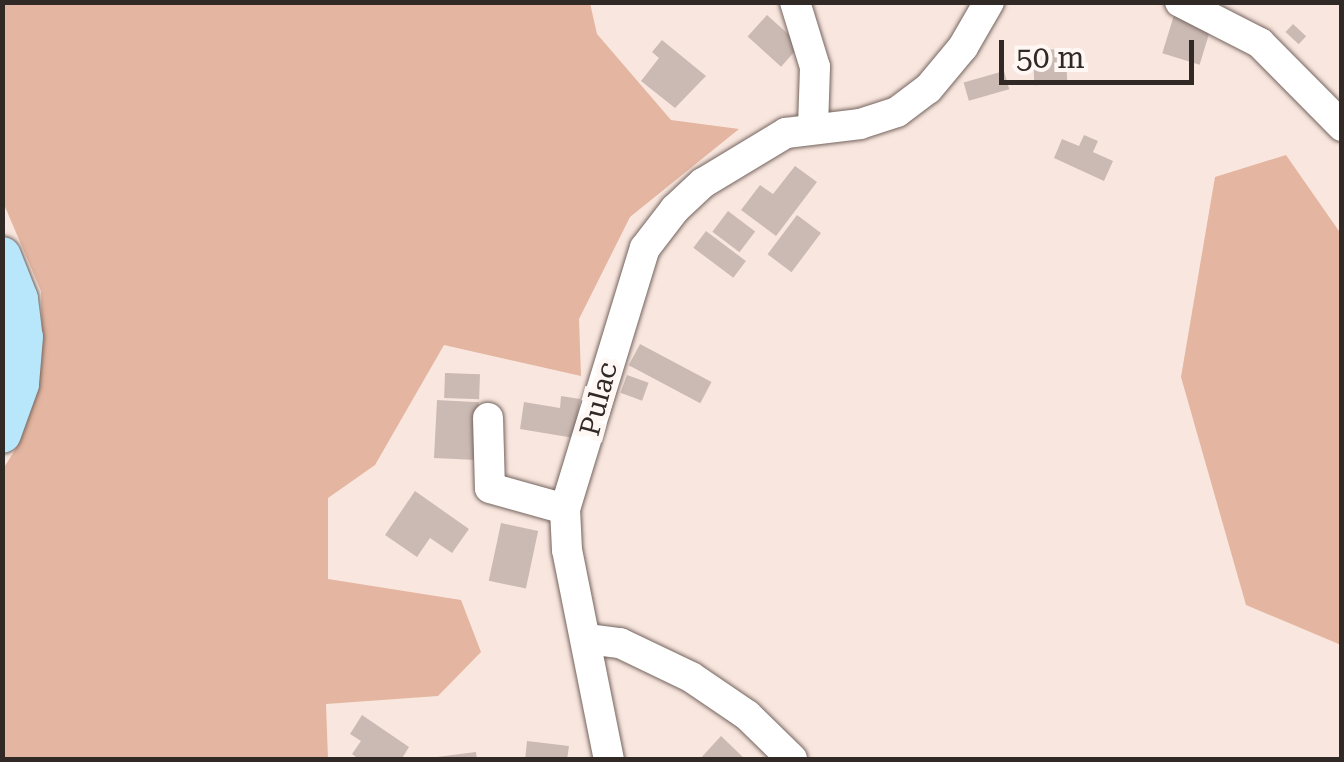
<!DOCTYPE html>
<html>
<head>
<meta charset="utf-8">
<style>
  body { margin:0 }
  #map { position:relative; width:1344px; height:762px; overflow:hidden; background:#f9e7df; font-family:"Roboto Serif",serif }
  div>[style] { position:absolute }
  .green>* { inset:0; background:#e4b5a0 }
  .building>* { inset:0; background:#cbbab3; transform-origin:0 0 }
  .roads { filter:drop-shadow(0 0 2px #74645e) drop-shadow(0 0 2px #74645e) }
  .minor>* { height:30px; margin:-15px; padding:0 15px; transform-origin:15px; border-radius:15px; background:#fff }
  .major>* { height:38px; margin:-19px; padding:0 19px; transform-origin:19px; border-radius:19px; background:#b8e7fb }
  span { translate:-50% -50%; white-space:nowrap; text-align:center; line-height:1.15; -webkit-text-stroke:10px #fef7f4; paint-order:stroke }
  .street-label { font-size:28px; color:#302926 }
  .frame { position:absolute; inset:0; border:5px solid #302926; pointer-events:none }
  .scale { position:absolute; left:999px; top:40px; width:195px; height:45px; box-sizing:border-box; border:5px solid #302926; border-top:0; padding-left:12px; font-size:30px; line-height:35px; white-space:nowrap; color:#302926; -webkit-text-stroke:8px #fef7f4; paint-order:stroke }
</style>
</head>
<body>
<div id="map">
  <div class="green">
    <i style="clip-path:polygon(2px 3px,590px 3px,597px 34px,671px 120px,739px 129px,630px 217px,579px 319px,581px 376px,444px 345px,375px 465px,328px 498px,328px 579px,461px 600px,481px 652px,438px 696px,326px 704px,328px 759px,3px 759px,3px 469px,15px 450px,36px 396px,42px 340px,41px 291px,3px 202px)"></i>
    <i style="clip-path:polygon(1286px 155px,1341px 234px,1341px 645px,1246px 605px,1181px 377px,1215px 177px)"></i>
  </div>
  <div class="building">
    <i style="left:767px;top:15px;width:45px;height:29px;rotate:42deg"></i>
    <i style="left:1174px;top:15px;width:39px;height:40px;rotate:17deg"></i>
    <i style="left:1293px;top:24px;width:18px;height:11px;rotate:43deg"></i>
    <i style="clip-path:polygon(662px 40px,706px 76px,675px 108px,641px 81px,659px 58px,652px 52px)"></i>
    <i style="left:1066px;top:49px;width:35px;height:33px;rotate:88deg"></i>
    <i style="left:1004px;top:71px;width:19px;height:42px;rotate:74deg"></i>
    <i style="clip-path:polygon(1084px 135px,1098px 141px,1093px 152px,1113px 161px,1104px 181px,1054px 158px,1062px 139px,1079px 146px)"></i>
    <i style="clip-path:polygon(795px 166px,817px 182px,776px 236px,741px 210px,760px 185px,773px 194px)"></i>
    <i style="left:728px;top:211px;width:34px;height:26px;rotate:37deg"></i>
    <i style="left:797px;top:215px;width:30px;height:49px;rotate:37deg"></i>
    <i style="left:706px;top:231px;width:50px;height:21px;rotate:37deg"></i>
    <i style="left:640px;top:344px;width:81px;height:24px;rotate:28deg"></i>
    <i style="left:445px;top:373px;width:35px;height:25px;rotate:2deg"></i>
    <i style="left:627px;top:375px;width:23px;height:19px;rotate:20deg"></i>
    <i style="clip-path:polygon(561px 396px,580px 399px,574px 438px,520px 429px,524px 402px,560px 408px)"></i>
    <i style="left:437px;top:400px;width:42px;height:58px;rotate:3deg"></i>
    <i style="clip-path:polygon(415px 491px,469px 529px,452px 553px,430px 538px,417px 557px,385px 535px)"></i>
    <i style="left:501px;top:523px;width:38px;height:59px;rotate:12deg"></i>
    <i style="clip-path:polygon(362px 715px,409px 747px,401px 760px,360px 760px,352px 754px,361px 741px,350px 734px)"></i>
    <i style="clip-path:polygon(721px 736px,746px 760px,699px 760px)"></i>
    <i style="clip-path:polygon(527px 741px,569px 746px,567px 760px,525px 760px)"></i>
    <i style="clip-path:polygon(476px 752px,477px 760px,437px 760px,437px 757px)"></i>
  </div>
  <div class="roads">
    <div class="minor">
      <i style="left:795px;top:2px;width:68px;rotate:72.9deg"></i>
      <i style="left:815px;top:67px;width:60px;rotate:91.9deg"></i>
      <i style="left:1180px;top:2px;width:90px;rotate:27.1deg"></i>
      <i style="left:1260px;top:43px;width:117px;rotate:45.3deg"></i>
      <i style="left:488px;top:418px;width:70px;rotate:88.4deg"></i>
      <i style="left:490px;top:488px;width:78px;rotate:15.6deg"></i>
      <i style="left:587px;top:639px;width:33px;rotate:7deg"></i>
      <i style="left:620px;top:643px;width:79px;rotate:25.6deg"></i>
      <i style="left:691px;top:677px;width:68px;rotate:34.2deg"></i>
      <i style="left:747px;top:715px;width:63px;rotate:44.4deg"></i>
      <i style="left:609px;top:760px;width:214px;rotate:-101.3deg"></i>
      <i style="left:567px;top:550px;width:41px;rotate:-92.8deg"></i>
      <i style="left:565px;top:509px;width:273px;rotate:-73deg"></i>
      <i style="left:645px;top:248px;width:49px;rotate:-52.4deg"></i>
      <i style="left:675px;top:209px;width:38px;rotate:-43deg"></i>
      <i style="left:703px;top:183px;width:97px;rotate:-31.1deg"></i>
      <i style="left:786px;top:133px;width:75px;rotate:-6.9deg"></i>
      <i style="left:860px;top:124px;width:39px;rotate:-18deg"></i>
      <i style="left:897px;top:112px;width:39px;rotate:-37deg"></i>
      <i style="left:928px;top:89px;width:55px;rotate:-50.2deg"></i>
      <i style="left:963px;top:47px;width:52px;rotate:-60deg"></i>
    </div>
    <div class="major">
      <i style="left:2px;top:256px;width:46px;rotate:68.4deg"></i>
      <i style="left:19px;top:299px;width:38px;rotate:83deg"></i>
      <i style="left:24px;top:337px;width:47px;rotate:94.9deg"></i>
      <i style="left:20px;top:384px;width:53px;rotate:109.8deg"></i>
    </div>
  </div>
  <div class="street-label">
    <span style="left:599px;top:399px;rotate:-75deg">Pulac</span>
  </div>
  <div class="frame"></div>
  <div class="scale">50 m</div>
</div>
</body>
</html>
